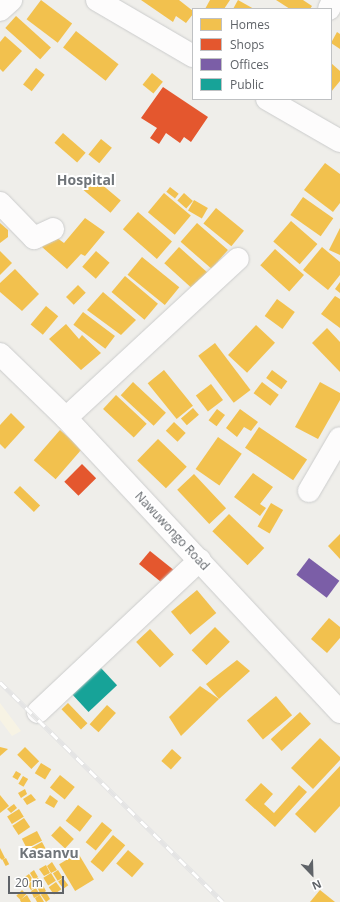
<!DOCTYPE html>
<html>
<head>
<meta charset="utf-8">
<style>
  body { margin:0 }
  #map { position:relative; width:340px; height:902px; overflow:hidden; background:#efeeea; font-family:"Open Sans",sans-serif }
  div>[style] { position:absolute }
  .commercial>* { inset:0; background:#f7f3e4 }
  .homes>* { inset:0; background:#f2c14e; transform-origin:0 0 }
  .shops>* { inset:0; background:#e4572e; transform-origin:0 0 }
  .offices>* { inset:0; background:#7b5ea7; transform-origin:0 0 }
  .public>* { inset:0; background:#17a398; transform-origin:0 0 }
  .roads { filter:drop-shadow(0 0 1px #cbcccc) drop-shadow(0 0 1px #cbcccc) }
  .minor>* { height:22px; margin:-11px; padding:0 11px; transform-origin:11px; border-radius:11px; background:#fdfcfc }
  .tertiary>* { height:22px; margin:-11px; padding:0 11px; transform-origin:11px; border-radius:11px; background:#fdfcfc }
  .rail>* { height:4.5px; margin-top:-2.25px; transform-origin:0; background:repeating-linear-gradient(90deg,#fff 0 9px,#e4e4e4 0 18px); box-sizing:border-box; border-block:1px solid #e4e4e4 }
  span { translate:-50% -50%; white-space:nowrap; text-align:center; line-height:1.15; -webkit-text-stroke:4px #fff; paint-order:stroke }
  .street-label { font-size:12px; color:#5f6368 }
  .quarter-label { font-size:14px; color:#70757a; font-weight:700 }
  .legend { position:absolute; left:192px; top:8px; width:140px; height:92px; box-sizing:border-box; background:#fff; border:1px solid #bfc1c3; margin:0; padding:5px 7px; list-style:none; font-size:12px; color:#5f6368 }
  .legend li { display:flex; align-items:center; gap:8px; height:20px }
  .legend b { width:20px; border:1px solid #bfc1c3 }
  .north { position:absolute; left:292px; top:854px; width:40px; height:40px; -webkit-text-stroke:3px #fff; paint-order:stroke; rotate:157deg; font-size:11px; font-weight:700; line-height:16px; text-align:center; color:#5f6368 }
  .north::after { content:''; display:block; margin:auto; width:14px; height:18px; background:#5f6368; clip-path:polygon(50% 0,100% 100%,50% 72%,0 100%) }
  .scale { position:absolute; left:8px; top:876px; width:56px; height:18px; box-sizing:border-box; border:2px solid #5f6368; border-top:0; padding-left:5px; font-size:12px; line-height:14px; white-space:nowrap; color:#5f6368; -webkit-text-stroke:3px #fff; paint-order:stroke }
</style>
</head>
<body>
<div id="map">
  <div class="commercial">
    <i style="clip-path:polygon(0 703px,21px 731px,12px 736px,0 720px)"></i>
  </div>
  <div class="homes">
    <i style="left:41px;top:0;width:39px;height:24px;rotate:37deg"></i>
    <i style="clip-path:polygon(141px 0,179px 0,193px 11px,193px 14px,186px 23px,176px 16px,173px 22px)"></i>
    <i style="clip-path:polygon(210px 0,230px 0,224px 9px,205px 9px)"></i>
    <i style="clip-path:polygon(238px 0,254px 9px,233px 9px)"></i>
    <i style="clip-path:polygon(276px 0,303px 0,312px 6px,310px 9px,290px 9px)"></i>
    <i style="left:16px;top:16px;width:47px;height:16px;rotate:42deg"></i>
    <i style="left:76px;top:31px;width:54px;height:21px;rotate:38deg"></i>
    <i style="clip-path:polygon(337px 32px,340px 34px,340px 49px,331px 43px)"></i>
    <i style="clip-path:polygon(5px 36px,22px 51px,3px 72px,0 69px,0 42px)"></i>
    <i style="clip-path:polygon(331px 63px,340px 71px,340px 81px,331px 92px)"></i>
    <i style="left:36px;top:68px;width:11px;height:21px;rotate:38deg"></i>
    <i style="left:152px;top:73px;width:14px;height:15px;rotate:39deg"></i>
    <i style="left:63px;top:133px;width:30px;height:13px;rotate:41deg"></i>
    <i style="left:101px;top:139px;width:14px;height:20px;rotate:39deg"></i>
    <i style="clip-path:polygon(325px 163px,340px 174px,340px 203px,333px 212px,304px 190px)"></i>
    <i style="left:94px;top:178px;width:35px;height:16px;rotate:40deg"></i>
    <i style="left:170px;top:187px;width:11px;height:6px;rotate:38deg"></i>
    <i style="left:164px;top:193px;width:35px;height:25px;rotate:40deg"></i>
    <i style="left:184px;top:193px;width:12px;height:10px;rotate:42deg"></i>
    <i style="left:303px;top:197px;width:37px;height:22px;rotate:35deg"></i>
    <i style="left:194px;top:200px;width:16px;height:12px;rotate:30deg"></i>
    <i style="left:216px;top:208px;width:36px;height:20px;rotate:39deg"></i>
    <i style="left:138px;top:212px;width:45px;height:23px;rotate:41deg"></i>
    <i style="clip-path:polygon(85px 218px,105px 232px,85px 256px,81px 254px,67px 269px,42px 247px,53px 235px,64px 243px)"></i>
    <i style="left:291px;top:221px;width:35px;height:27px;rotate:41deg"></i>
    <i style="clip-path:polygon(0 223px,8px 230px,8px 237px,0 243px)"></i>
    <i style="left:197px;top:223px;width:41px;height:25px;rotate:41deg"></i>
    <i style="clip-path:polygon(340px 228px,340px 255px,329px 250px)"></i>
    <i style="left:179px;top:247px;width:39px;height:22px;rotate:42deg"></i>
    <i style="clip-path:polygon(322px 247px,340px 262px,340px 275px,328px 290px,303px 270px)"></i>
    <i style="left:275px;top:249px;width:39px;height:22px;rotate:42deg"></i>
    <i style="clip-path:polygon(0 251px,12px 263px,0 275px)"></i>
    <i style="left:96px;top:251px;width:18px;height:21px;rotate:41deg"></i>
    <i style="left:142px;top:257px;width:48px;height:23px;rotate:39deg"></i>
    <i style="clip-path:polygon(15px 269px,39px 294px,22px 311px,0 292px,0 283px)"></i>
    <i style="left:125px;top:276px;width:43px;height:21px;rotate:40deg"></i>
    <i style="clip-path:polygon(340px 282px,340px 293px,335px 289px)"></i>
    <i style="left:78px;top:285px;width:11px;height:17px;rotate:45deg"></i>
    <i style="clip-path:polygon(103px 292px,136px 320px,121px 335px,87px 310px)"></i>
    <i style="clip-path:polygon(335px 296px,340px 299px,340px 328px,321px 314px)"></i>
    <i style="left:277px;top:299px;width:22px;height:21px;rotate:36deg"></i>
    <i style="left:46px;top:306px;width:16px;height:24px;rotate:40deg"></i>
    <i style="left:83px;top:312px;width:40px;height:16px;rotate:37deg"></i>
    <i style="clip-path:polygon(66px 324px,79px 339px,82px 335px,101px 353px,81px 370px,49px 339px)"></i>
    <i style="left:256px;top:325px;width:26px;height:41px;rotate:43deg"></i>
    <i style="clip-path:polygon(327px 328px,340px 342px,340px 372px,312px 343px)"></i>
    <i style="left:215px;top:343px;width:59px;height:21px;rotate:53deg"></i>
    <i style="left:164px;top:370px;width:46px;height:21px;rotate:51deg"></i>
    <i style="left:272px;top:370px;width:19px;height:10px;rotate:36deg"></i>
    <i style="left:133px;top:382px;width:45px;height:18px;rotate:43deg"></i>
    <i style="left:262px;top:382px;width:21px;height:14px;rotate:37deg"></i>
    <i style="clip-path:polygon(320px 382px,340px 393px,340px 400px,318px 439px,295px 427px)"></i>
    <i style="left:211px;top:384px;width:20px;height:19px;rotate:53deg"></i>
    <i style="left:116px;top:395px;width:42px;height:19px;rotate:43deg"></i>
    <i style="left:193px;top:408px;width:9px;height:16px;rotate:49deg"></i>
    <i style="left:217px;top:409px;width:10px;height:14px;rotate:37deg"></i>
    <i style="clip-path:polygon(240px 409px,258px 422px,251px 431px,244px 427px,237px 437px,226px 428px)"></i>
    <i style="clip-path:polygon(11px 413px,25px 427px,5px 449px,0 444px,0 425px)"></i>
    <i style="left:174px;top:422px;width:16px;height:12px;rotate:43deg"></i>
    <i style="left:259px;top:427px;width:58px;height:25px;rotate:34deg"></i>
    <i style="left:60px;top:430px;width:29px;height:40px;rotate:41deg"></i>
    <i style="left:218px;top:437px;width:29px;height:39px;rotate:35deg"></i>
    <i style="left:158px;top:439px;width:40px;height:30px;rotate:44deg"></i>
    <i style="clip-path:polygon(253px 473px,273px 487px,260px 504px,266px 508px,260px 516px,234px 497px)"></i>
    <i style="left:194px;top:474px;width:47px;height:23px;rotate:47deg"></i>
    <i style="left:20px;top:486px;width:28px;height:9px;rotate:44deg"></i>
    <i style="left:271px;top:503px;width:14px;height:27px;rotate:30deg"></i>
    <i style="left:229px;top:514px;width:49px;height:24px;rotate:44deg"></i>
    <i style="clip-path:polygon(340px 534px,340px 559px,328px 546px)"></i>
    <i style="left:197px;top:590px;width:30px;height:34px;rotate:50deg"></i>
    <i style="clip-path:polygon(329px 618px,340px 627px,340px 638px,327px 653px,311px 639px)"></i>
    <i style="left:215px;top:627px;width:21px;height:33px;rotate:45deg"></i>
    <i style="left:150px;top:629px;width:35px;height:19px;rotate:47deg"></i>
    <i style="clip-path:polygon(237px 660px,250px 671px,219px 699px,206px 684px)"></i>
    <i style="clip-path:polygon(200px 686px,219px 699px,181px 736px,169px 717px)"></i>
    <i style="left:276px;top:696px;width:25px;height:38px;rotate:50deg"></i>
    <i style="left:68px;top:703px;width:28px;height:9px;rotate:46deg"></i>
    <i style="left:107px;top:705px;width:12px;height:26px;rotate:42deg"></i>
    <i style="left:300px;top:712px;width:16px;height:40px;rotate:47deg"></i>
    <i style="clip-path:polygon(320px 738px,340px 757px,340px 760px,313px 789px,291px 768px)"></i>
    <i style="clip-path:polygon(0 747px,8px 749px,0 756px)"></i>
    <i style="left:25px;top:747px;width:20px;height:11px;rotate:45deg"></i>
    <i style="left:172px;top:749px;width:13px;height:16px;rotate:42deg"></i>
    <i style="left:41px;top:763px;width:12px;height:12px;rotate:31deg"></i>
    <i style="clip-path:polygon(340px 766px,340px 806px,315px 833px,295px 814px)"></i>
    <i style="left:16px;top:771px;width:6px;height:7px;rotate:31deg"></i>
    <i style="left:60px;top:775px;width:19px;height:16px;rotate:39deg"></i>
    <i style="left:23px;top:776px;width:6px;height:9px;rotate:31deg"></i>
    <i style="clip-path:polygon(261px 783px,273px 794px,264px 804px,274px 813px,299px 785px,307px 792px,275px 827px,245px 800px)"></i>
    <i style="clip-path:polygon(25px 789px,27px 794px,21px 798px,18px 793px)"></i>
    <i style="clip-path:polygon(31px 794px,36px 800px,27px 805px,23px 799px)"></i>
    <i style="clip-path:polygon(0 795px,9px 806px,0 813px)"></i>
    <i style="clip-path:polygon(50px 795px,58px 801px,54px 808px,45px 803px)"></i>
    <i style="clip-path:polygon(14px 804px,17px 808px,11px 813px,7px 809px)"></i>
    <i style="left:78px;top:805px;width:18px;height:20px;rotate:38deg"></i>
    <i style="left:19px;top:809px;width:9px;height:14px;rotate:58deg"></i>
    <i style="left:24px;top:818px;width:11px;height:14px;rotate:56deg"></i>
    <i style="left:102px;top:822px;width:13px;height:26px;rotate:39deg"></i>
    <i style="left:60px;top:826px;width:19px;height:13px;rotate:43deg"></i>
    <i style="left:37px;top:831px;width:11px;height:17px;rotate:63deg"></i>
    <i style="left:113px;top:835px;width:16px;height:35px;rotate:40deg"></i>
    <i style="left:42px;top:842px;width:10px;height:16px;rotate:61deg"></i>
    <i style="clip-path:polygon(0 848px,5px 858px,2px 860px,0 858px)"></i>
    <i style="left:128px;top:850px;width:21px;height:18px;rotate:41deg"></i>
    <i style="left:78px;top:853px;width:31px;height:22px;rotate:59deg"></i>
    <i style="left:6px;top:858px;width:7px;height:4px;rotate:63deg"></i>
    <i style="clip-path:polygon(52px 862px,57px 870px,51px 873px,47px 866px)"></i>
    <i style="clip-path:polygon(46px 865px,50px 873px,44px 876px,39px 869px)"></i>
    <i style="clip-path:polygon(34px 870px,38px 877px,34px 880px,30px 873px)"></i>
    <i style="left:58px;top:870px;width:9px;height:6px;rotate:58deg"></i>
    <i style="left:51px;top:873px;width:9px;height:9px;rotate:58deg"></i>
    <i style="left:29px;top:874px;width:7px;height:7px;rotate:56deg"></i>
    <i style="clip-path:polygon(38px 878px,42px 883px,37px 886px,34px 880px)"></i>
    <i style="left:63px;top:878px;width:9px;height:6px;rotate:54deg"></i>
    <i style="clip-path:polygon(33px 881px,36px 887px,31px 890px,27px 884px)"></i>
    <i style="left:56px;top:882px;width:9px;height:9px;rotate:54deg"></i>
    <i style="clip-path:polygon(42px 884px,46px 891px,41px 895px,37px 887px)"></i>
    <i style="clip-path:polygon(36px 888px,40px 895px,34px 898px,31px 891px)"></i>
    <i style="left:22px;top:890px;width:6px;height:8px;rotate:45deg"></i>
    <i style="clip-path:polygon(320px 890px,335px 902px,310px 902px)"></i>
    <i style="clip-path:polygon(46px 892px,50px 899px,46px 902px,41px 895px)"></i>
    <i style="clip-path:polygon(27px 895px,31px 902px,21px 902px,20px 900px)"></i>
    <i style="clip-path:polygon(40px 895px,44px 902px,37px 902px,35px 898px)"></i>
  </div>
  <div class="shops">
    <i style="clip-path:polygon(163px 87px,208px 117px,191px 142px,184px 137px,180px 143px,166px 133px,159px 144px,150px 138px,157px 128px,141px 118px)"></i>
    <i style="left:82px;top:464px;width:20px;height:25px;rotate:45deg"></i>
    <i style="clip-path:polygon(150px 551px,175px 571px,161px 582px,139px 564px)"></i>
  </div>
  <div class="offices">
    <i style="left:309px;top:558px;width:38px;height:21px;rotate:37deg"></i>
  </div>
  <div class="public">
    <i style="left:100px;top:667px;width:25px;height:39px;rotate:47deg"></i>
  </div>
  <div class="roads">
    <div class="minor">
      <i style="left:329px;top:9px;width:10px;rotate:-66deg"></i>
      <i style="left:0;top:10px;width:15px;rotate:-42deg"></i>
      <i style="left:0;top:203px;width:49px;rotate:45.8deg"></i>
      <i style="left:34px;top:238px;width:21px;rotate:-25deg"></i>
      <i style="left:66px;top:418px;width:234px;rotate:-42.8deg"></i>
      <i style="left:309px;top:491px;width:61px;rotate:-59.7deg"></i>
      <i style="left:38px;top:712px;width:222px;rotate:-43.2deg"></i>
    </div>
    <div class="tertiary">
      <i style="left:97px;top:0;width:111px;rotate:30.3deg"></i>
      <i style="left:267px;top:99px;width:84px;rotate:29.9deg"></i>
      <i style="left:0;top:354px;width:92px;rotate:44.1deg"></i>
      <i style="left:66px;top:418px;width:402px;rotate:47deg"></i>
    </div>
  </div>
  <div class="rail">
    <i style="left:0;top:682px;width:313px;rotate:44.6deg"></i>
  </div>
  <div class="street-label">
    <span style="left:172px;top:531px;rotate:47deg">Nawuwongo Road</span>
  </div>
  <div class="quarter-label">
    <span style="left:86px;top:180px">Hospital</span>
    <span style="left:49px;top:853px">Kasanvu</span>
  </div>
  <ul class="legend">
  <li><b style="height:11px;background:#f2c14e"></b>Homes</li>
  <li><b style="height:11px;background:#e4572e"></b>Shops</li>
  <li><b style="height:11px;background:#7b5ea7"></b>Offices</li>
  <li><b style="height:11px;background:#17a398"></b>Public</li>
  </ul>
  <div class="north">N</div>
  <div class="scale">20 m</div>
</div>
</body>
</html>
